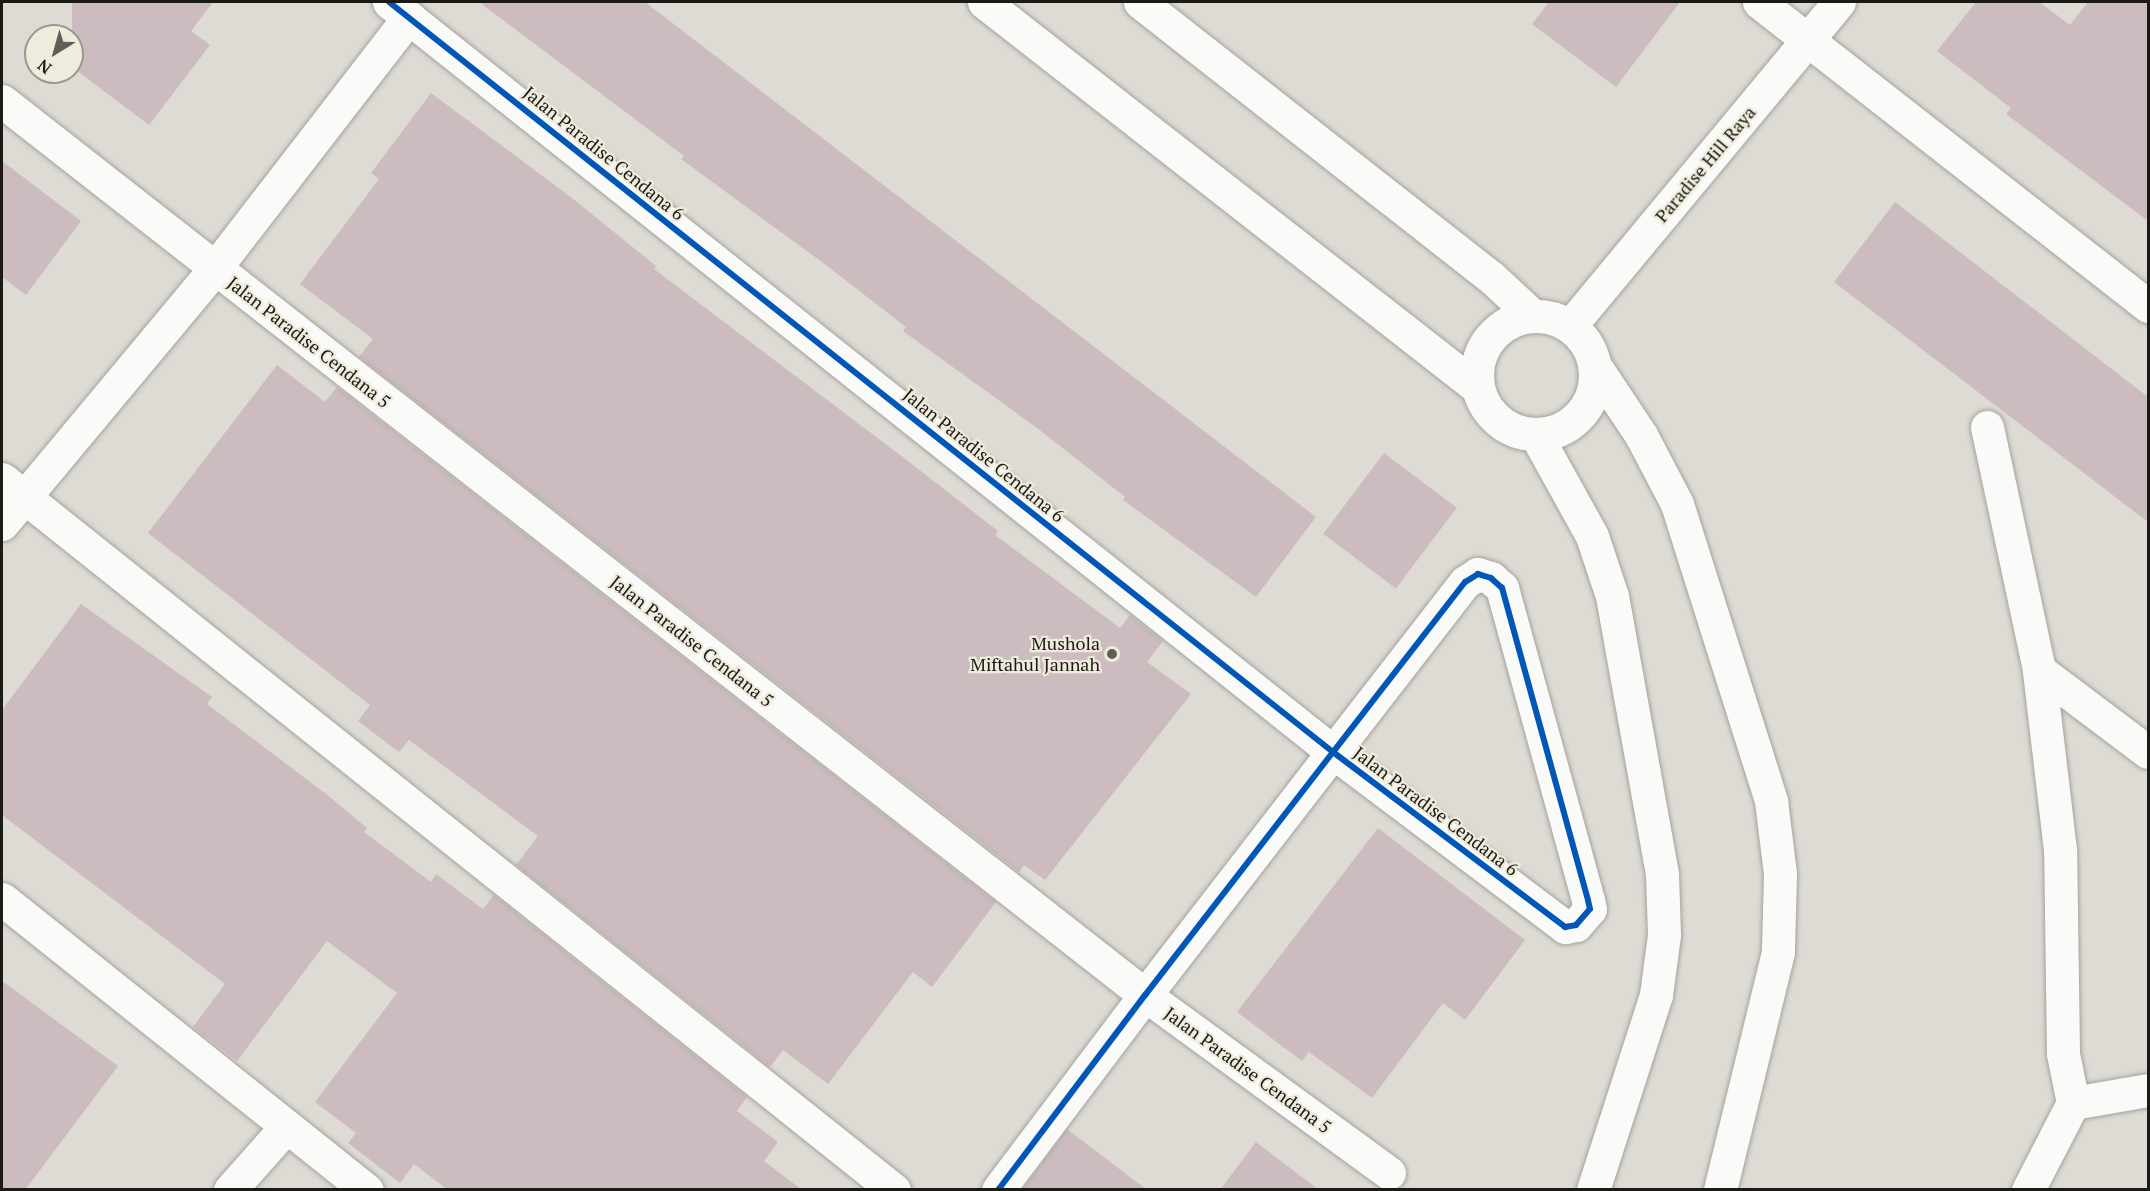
<!DOCTYPE html>
<html>
<head>
<meta charset="utf-8">
<style>
  body { margin:0 }
  #map { position:relative; width:2150px; height:1191px; overflow:hidden; background:#dddbd4; font-family:"PT Serif",serif }
  div>[style] { position:absolute }
  .building>* { inset:0; background:#ccbbbf; transform-origin:0 0 }
  .roads { filter:drop-shadow(0 0 2px #a4a39e) drop-shadow(0 0 2px #a4a39e) }
  .street>* { height:33px; margin:-16.5px; padding:0 16.5px; transform-origin:16.5px; border-radius:16.5px; background:#fafaf9 }
  .street>.ring { margin:-16.5px; padding:0; box-sizing:content-box; background:none; border:33px solid #fafaf9; border-radius:50% }
  .cycleway>* { height:6px; margin:-3px; padding:0 3px; transform-origin:3px; border-radius:3px; background:#0057b8 }
  .dots>* { width:16px; height:16px; translate:-50% -50%; box-sizing:border-box; border:3px solid #efecdd; border-radius:50% }
  span { translate:-50% -50%; white-space:nowrap; text-align:center; line-height:1.15; -webkit-text-stroke:4.5px #efecdd; paint-order:stroke }
  .street-label { font-size:18px; color:#1b1a14 }
  .poi-label { font-size:18px; color:#1b1a14 }
  .right { translate:-100% -50%; text-align:right }
  .frame { position:absolute; inset:0; border:3px solid #1b1a14; pointer-events:none }
  .north { position:absolute; left:24px; top:24px; width:60px; height:60px; box-sizing:border-box; background:#efecdd; border:2px solid #9a988d; border-radius:50%; rotate:217deg; font-size:16px; font-weight:700; line-height:24px; text-align:center; color:#1b1a14 }
  .north::after { content:''; display:block; margin:auto; width:21px; height:27px; background:#5f5e57; clip-path:polygon(50% 0,100% 100%,50% 72%,0 100%) }
</style>
</head>
<body>
<div id="map">
  <div class="building">
    <i style="clip-path:polygon(72px 2px,213px 2px,191px 31px,210px 45px,149px 125px,72px 67px)"></i>
    <i style="clip-path:polygon(479px 2px,645px 2px,1316px 517px,1256px 597px,1123px 500px,1125px 497px,1041px 431px,903px 331px,906px 327px,822px 262px,681px 159px,684px 156px)"></i>
    <i style="clip-path:polygon(1549px 2px,1680px 2px,1616px 87px,1532px 24px)"></i>
    <i style="clip-path:polygon(1976px 2px,2039px 2px,2070px 25px,2088px 2px,2148px 2px,2148px 221px,2006px 114px,2011px 108px,1937px 51px)"></i>
    <i style="clip-path:polygon(431px 93px,572px 198px,656px 266px,654px 269px,908px 461px,998px 531px,995px 535px,1120px 628px,1130px 615px,1163px 641px,1147px 662px,1191px 694px,1045px 880px,1024px 865px,1019px 872px,359px 357px,373px 339px,300px 284px,379px 179px,371px 173px)"></i>
    <i style="clip-path:polygon(2px 161px,81px 221px,26px 295px,2px 277px)"></i>
    <i style="clip-path:polygon(1895px 202px,2148px 397px,2148px 522px,1834px 282px)"></i>
    <i style="clip-path:polygon(277px 365px,325px 402px,337px 387px,996px 902px,932px 987px,913px 972px,828px 1084px,783px 1050px,770px 1067px,516px 865px,538px 836px,409px 740px,399px 752px,358px 721px,370px 705px,148px 533px)"></i>
    <i style="left:1384px;top:453px;width:91px;height:101px;rotate:37deg"></i>
    <i style="clip-path:polygon(81px 604px,212px 697px,207px 704px,326px 794px,367px 828px,364px 832px,431px 882px,436px 874px,483px 909px,494px 895px,747px 1097px,737px 1111px,778px 1142px,764px 1161px,802px 1190px,448px 1190px,414px 1164px,400px 1183px,348px 1143px,356px 1133px,315px 1102px,397px 993px,327px 941px,237px 1061px,193px 1027px,225px 984px,2px 815px,2px 710px)"></i>
    <i style="clip-path:polygon(1378px 828px,1525px 940px,1465px 1020px,1443px 1003px,1372px 1098px,1309px 1052px,1302px 1061px,1237px 1012px)"></i>
    <i style="clip-path:polygon(2px 981px,118px 1066px,25px 1190px,2px 1190px)"></i>
    <i style="clip-path:polygon(1067px 1129px,1147px 1190px,1022px 1190px)"></i>
    <i style="clip-path:polygon(1256px 1142px,1319px 1190px,1220px 1190px)"></i>
  </div>
  <div class="roads">
    <div class="street">
      <i style="left:389px;top:2px;width:1206px;rotate:38.47deg"></i>
      <i style="left:1333px;top:752px;width:291px;rotate:37deg"></i>
      <i style="left:1565px;top:927px;width:11px;rotate:-10deg"></i>
      <i style="left:1576px;top:925px;width:21px;rotate:-49deg"></i>
      <i style="left:1590px;top:909px;width:9px;rotate:-103deg"></i>
      <i style="left:1588px;top:900px;width:324px;rotate:-105.4deg"></i>
      <i style="left:1502px;top:588px;width:15px;rotate:-138deg"></i>
      <i style="left:1491px;top:578px;width:14px;rotate:-163deg"></i>
      <i style="left:1478px;top:574px;width:15px;rotate:148deg"></i>
      <i style="left:1465px;top:582px;width:215px;rotate:127.8deg"></i>
      <i style="left:1333px;top:752px;width:307px;rotate:127.7deg"></i>
      <i style="left:1145px;top:995px;width:244px;rotate:127deg"></i>
      <i style="left:984px;top:2px;width:627px;rotate:38deg"></i>
      <i style="left:1140px;top:2px;width:446px;rotate:38.1deg"></i>
      <i style="left:1491px;top:277px;width:57px;rotate:42.9deg"></i>
      <i style="left:1759px;top:2px;width:494px;rotate:38deg"></i>
      <i style="left:2px;top:101px;width:1451px;rotate:38.03deg"></i>
      <i style="left:1145px;top:995px;width:302px;rotate:36.1deg"></i>
      <i class="ring" style="left:1477px;top:316px;width:85px;height:85px"></i>
      <i style="left:1570px;top:326px;width:421px;rotate:-50.3deg"></i>
      <i style="left:1595px;top:366px;width:83px;rotate:56.3deg"></i>
      <i style="left:1641px;top:435px;width:78px;rotate:62.4deg"></i>
      <i style="left:1677px;top:504px;width:312px;rotate:72.4deg"></i>
      <i style="left:1771px;top:801px;width:73px;rotate:82.9deg"></i>
      <i style="left:1780px;top:873px;width:79px;rotate:91.5deg"></i>
      <i style="left:1778px;top:952px;width:245px;rotate:103.7deg"></i>
      <i style="left:1987px;top:427px;width:249px;rotate:77.9deg"></i>
      <i style="left:2039px;top:670px;width:136px;rotate:37deg"></i>
      <i style="left:1536px;top:435px;width:115px;rotate:61deg"></i>
      <i style="left:1592px;top:536px;width:63px;rotate:71.6deg"></i>
      <i style="left:1612px;top:596px;width:282px;rotate:79.8deg"></i>
      <i style="left:1662px;top:874px;width:61px;rotate:88.1deg"></i>
      <i style="left:1664px;top:935px;width:61px;rotate:97.6deg"></i>
      <i style="left:1656px;top:995px;width:205px;rotate:107.9deg"></i>
      <i style="left:2px;top:479px;width:1141px;rotate:38.56deg"></i>
      <i style="left:2px;top:524px;width:333px;rotate:-50.2deg"></i>
      <i style="left:215px;top:268px;width:317px;rotate:-52.3deg"></i>
      <i style="left:2px;top:899px;width:467px;rotate:38.6deg"></i>
      <i style="left:2073px;top:1103px;width:76px;rotate:-9.8deg"></i>
      <i style="left:230px;top:1190px;width:83px;rotate:-48.4deg"></i>
      <i style="left:2028px;top:1190px;width:98px;rotate:-62.7deg"></i>
      <i style="left:2073px;top:1103px;width:50px;rotate:-101.5deg"></i>
      <i style="left:2063px;top:1054px;width:204px;rotate:-90.8deg"></i>
      <i style="left:2060px;top:850px;width:181px;rotate:-96.7deg"></i>
    </div>
  </div>
  <div class="cycleway">
    <i style="left:389px;top:2px;width:1206px;rotate:38.47deg"></i>
    <i style="left:1333px;top:752px;width:291px;rotate:37deg"></i>
    <i style="left:1565px;top:927px;width:11px;rotate:-10deg"></i>
    <i style="left:1576px;top:925px;width:21px;rotate:-49deg"></i>
    <i style="left:1590px;top:909px;width:9px;rotate:-103deg"></i>
    <i style="left:1588px;top:900px;width:324px;rotate:-105.4deg"></i>
    <i style="left:1502px;top:588px;width:15px;rotate:-138deg"></i>
    <i style="left:1491px;top:578px;width:14px;rotate:-163deg"></i>
    <i style="left:1478px;top:574px;width:15px;rotate:148deg"></i>
    <i style="left:1465px;top:582px;width:215px;rotate:127.8deg"></i>
    <i style="left:1333px;top:752px;width:307px;rotate:127.7deg"></i>
    <i style="left:1145px;top:995px;width:244px;rotate:127deg"></i>
  </div>
  <div class="dots">
    <i style="left:1112px;top:654px;background:#5f5e57"></i>
  </div>
  <div class="street-label">
    <span style="left:604px;top:153px;rotate:39deg">Jalan Paradise Cendana 6</span>
    <span style="left:1705px;top:164px;rotate:-50deg">Paradise Hill Raya</span>
    <span style="left:309px;top:342px;rotate:38deg">Jalan Paradise Cendana 5</span>
    <span style="left:984px;top:455px;rotate:39deg">Jalan Paradise Cendana 6</span>
    <span style="left:692px;top:641px;rotate:38deg">Jalan Paradise Cendana 5</span>
    <span style="left:1436px;top:811px;rotate:37deg">Jalan Paradise Cendana 6</span>
    <span style="left:1248px;top:1070px;rotate:36deg">Jalan Paradise Cendana 5</span>
  </div>
  <div class="poi-label">
    <span class="right" style="left:1100px;top:654px">Mushola<br>Miftahul Jannah</span>
  </div>
  <div class="frame"></div>
  <div class="north">N</div>
</div>
</body>
</html>
